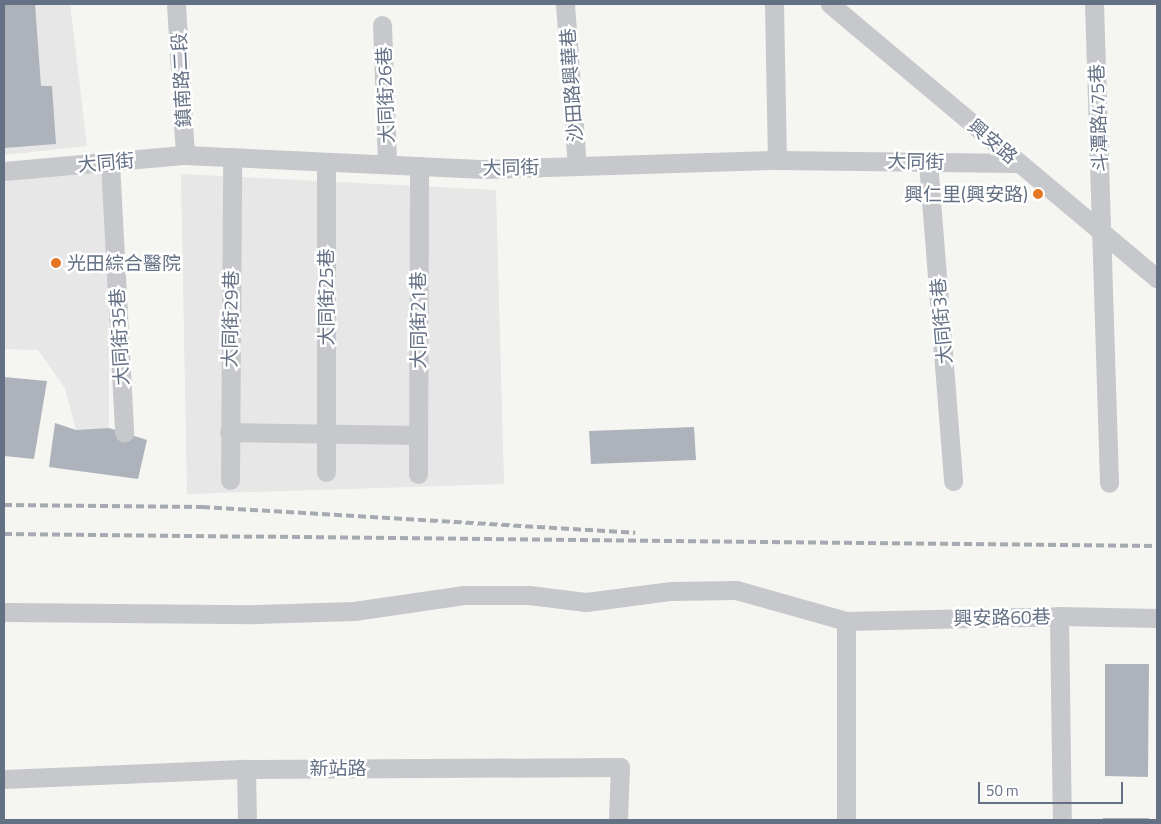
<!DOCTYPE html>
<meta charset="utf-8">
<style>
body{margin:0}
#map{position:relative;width:1161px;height:824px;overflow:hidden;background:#f5f6f2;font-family:"Titillium Web","Noto Sans TC",sans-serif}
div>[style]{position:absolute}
.built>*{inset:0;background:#e6e7e6}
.building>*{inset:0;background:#aeb3bb}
.minor>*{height:19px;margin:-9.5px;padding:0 9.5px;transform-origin:9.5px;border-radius:9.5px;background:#c6c8cc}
.rail>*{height:4px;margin-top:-2px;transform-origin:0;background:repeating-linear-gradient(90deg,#a5a9b0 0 8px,transparent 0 12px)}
.dots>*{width:14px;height:14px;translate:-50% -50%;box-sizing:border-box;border:2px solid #fff;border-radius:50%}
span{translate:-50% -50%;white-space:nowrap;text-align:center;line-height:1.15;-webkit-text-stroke:5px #fff;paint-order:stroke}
.street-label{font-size:19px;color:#647084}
.poi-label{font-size:19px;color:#647084}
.right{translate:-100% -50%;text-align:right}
.left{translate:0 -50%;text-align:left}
.frame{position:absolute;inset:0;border:5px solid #647084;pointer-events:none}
.scale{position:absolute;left:978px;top:782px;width:145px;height:22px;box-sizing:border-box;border:2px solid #647084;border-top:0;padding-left:6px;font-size:15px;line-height:18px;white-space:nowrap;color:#647084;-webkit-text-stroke:4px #fff;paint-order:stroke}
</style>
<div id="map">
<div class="built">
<i style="clip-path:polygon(4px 4px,70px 4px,87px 146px,4px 155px)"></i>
<i style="clip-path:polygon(108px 169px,109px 428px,76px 430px,65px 388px,38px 350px,4px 349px,4px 177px)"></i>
<i style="clip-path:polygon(181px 174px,496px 190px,504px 484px,187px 494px)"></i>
</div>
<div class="building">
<i style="clip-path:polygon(4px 4px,35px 4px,41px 86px,52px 86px,56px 144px,4px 148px)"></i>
<i style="clip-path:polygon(4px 377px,47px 381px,34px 459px,4px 456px)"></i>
<i style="clip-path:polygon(55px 423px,76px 430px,109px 428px,147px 440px,138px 479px,49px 467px)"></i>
<i style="clip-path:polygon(694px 427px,696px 460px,591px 464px,589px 431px)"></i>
<i style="clip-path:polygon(1105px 664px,1149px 664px,1148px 777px,1105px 776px)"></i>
<i style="clip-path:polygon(1103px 818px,1149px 818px,1149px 820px,1103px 820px)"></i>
</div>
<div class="minor">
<i style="left:176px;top:4px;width:151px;rotate:86.6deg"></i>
<i style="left:565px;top:4px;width:162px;rotate:85.8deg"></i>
<i style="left:774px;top:4px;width:156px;rotate:88.9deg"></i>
<i style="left:830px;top:4px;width:427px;rotate:40deg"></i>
<i style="left:1094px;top:4px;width:479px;rotate:88.2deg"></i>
<i style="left:382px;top:25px;width:139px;rotate:87.9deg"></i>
<i style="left:99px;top:162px;width:11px"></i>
<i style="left:110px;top:162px;width:271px;rotate:87deg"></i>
<i style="left:928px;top:162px;width:320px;rotate:85.5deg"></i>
<i style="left:4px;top:171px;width:182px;rotate:-5.1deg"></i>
<i style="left:185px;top:155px;width:300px;rotate:2.7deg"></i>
<i style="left:485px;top:169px;width:292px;rotate:-1.8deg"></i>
<i style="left:777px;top:160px;width:242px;rotate:0.7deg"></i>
<i style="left:229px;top:432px;width:188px;rotate:0.9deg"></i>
<i style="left:326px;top:472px;width:310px;rotate:-90deg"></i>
<i style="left:418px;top:474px;width:308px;rotate:-89.8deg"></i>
<i style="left:230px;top:480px;width:323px;rotate:-89.6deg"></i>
<i style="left:4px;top:612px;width:252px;rotate:0.5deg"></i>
<i style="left:256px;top:614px;width:98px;rotate:-1.8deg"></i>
<i style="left:354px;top:611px;width:111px;rotate:-8.3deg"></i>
<i style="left:464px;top:595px;width:65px"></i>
<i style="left:529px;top:595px;width:57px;rotate:7deg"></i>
<i style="left:586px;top:602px;width:86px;rotate:-7.4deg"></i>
<i style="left:671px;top:591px;width:65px;rotate:-0.9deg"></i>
<i style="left:736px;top:590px;width:114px;rotate:15.7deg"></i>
<i style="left:846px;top:621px;width:213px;rotate:-1.3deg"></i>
<i style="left:1059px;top:616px;width:98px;rotate:1.2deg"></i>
<i style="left:1059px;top:616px;width:204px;rotate:89.2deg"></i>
<i style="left:246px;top:769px;width:51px;rotate:88.9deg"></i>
<i style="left:4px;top:779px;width:242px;rotate:-2.4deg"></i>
<i style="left:246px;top:769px;width:374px;rotate:-0.3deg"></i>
<i style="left:620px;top:767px;width:53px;rotate:92.2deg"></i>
<i style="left:846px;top:820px;width:199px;rotate:-90deg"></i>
</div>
<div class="rail">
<i style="left:4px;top:505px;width:198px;rotate:0.6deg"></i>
<i style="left:202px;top:507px;width:434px;rotate:3.4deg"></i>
<i style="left:4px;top:534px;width:1153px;rotate:0.6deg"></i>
</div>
<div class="dots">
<i style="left:1038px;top:194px;background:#e57723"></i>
<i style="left:56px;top:263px;background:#e57723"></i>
</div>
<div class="street-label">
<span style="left:181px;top:80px;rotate:-93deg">鎮南路二段</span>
<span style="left:571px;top:85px;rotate:-94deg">沙田路興華巷</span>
<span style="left:385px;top:95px;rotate:-92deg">大同街26巷</span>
<span style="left:1098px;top:118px;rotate:-92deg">斗潭路475巷</span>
<span style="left:993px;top:141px;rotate:40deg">興安路</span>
<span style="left:916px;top:161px;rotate:1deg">大同街</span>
<span style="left:106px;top:162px;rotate:-5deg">大同街</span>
<span style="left:511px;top:167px;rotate:-1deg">大同街</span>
<span style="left:326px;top:297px;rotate:-90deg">大同街25巷</span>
<span style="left:230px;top:319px;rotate:-89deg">大同街29巷</span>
<span style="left:418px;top:320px;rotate:-90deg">大同街21巷</span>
<span style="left:941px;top:321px;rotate:-95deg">大同街3巷</span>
<span style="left:119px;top:337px;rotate:-93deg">大同街35巷</span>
<span style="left:1002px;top:617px;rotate:-1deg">興安路60巷</span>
<span style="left:338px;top:768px">新站路</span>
</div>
<div class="poi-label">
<span class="right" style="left:1028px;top:194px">興仁里(興安路)</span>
<span class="left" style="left:67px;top:263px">光田綜合醫院</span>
</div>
<div class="frame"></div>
<div class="scale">50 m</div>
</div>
